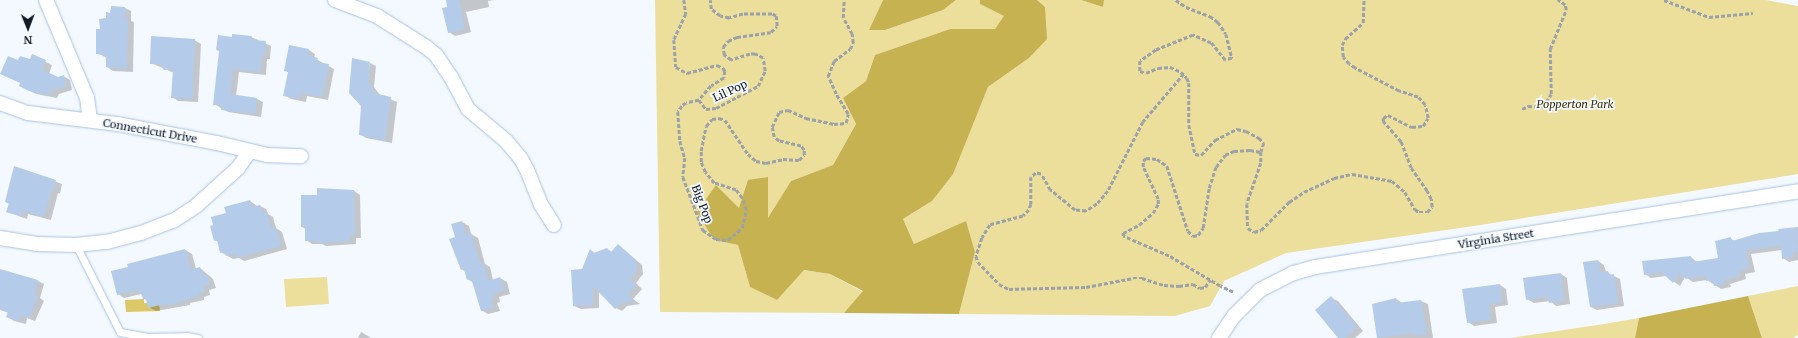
<!DOCTYPE html>
<style>
body{margin:0}
#map{position:relative;width:1798px;height:338px;overflow:hidden;background:#f4f9ff;font-family:Merriweather,serif}
div>[style]{position:absolute}
.green>*{inset:0;background:#ecde9b}
.forest>*{inset:0;background:#c6b251}
.water>*{inset:0;background:#dcc867}
.shadow>*{inset:0;background:#0003}
.building>*{inset:0;background:#b4cce9}
.path>*{height:2.5px;margin-top:-1.25px;transform-origin:0;background:repeating-linear-gradient(90deg,#9ba2aa 0 4px,transparent 0 6px)}
.roads{filter:drop-shadow(0 0 1px #a9c1de) drop-shadow(0 0 1px #a9c1de)}
.lane>*{height:7px;margin:-3.5px;padding:0 3.5px;transform-origin:3.5px;border-radius:3.5px;background:#fff}
.street>*{height:14px;margin:-7px;padding:0 7px;transform-origin:7px;border-radius:7px;background:#fff}
span{translate:-50% -50%;white-space:nowrap;text-align:center;line-height:1.15;-webkit-text-stroke:3.5px #f4f9ff;paint-order:stroke}
.street-label{font-size:11px;color:#131c26}
.park-label{font-size:11px;color:#3b3207;font-style:italic}
.north{position:absolute;left:8px;top:8px;width:40px;height:40px;-webkit-text-stroke:3px #f4f9ff;paint-order:stroke;rotate:179deg;font-size:11px;font-weight:700;line-height:16px;text-align:center;color:#131c26}
.north::after{content:'';display:block;margin:auto;width:14px;height:18px;background:#131c26;clip-path:polygon(50% 0,100% 100%,50% 72%,0 100%)}
</style>
<div id="map">
<div class="green">
<i style="clip-path:polygon(655px 0,883px 0,869px 30px,885px 30px,943px 10px,956px 0,980px 0,980px 4px,1005px 16px,995px 29px,950px 29px,875px 55px,866px 81px,843px 98px,856px 124px,833px 165px,791px 181px,768px 219px,768px 177px,739px 208px,716px 185px,714px 240px,738px 245px,750px 287px,777px 300px,803px 270px,830px 274px,863px 292px,844px 313px,660px 312px)"></i>
<i style="clip-path:polygon(1037px 0,1081px 0,1103px 7px,1104px 0,1766px 0,1798px 6px,1798px 174px,1474px 226px,1286px 253px,1224px 281px,1210px 306px,1175px 316px,959px 314px,975px 252px,966px 222px,914px 244px,903px 219px,932px 201px,971px 128px,988px 87px,1029px 58px,1045px 7px)"></i>
<i style="clip-path:polygon(327px 277px,329px 304px,286px 307px,284px 279px)"></i>
<i style="clip-path:polygon(1798px 286px,1798px 335px,1793px 338px,1762px 338px,1748px 296px)"></i>
<i style="clip-path:polygon(1639px 318px,1635px 338px,1511px 338px,1604px 324px)"></i>
</div>
<div class="forest">
<i style="clip-path:polygon(883px 0,956px 0,943px 10px,885px 30px,869px 30px)"></i>
<i style="clip-path:polygon(980px 0,1037px 0,1045px 7px,1047px 39px,1029px 58px,988px 87px,953px 174px,932px 201px,903px 219px,914px 244px,966px 221px,975px 252px,959px 314px,844px 313px,863px 291px,830px 274px,804px 270px,777px 300px,750px 287px,738px 245px,714px 240px,697px 212px,716px 185px,739px 208px,748px 180px,768px 177px,768px 218px,791px 181px,833px 165px,856px 124px,843px 98px,866px 81px,875px 55px,950px 29px,995px 29px,1004px 16px,980px 4px)"></i>
<i style="clip-path:polygon(1081px 0,1104px 0,1103px 7px)"></i>
<i style="clip-path:polygon(1748px 296px,1762px 338px,1635px 338px,1639px 318px)"></i>
</div>
<div class="water">
<i style="clip-path:polygon(144px 299px,144px 303px,159px 303px,160px 311px,126px 312px,125px 300px)"></i>
</div>
<div class="shadow">
<i style="clip-path:polygon(447px 0,494px 0,488px 1px,489px 7px,466px 12px,471px 32px,455px 36px,449px 32px)"></i>
<i style="clip-path:polygon(125px 8px,131px 11px,131px 21px,134px 22px,133px 72px,113px 71px,107px 67px,107px 58px,97px 53px,101px 30px,106px 19px,111px 14px)"></i>
<i style="clip-path:polygon(251px 37px,271px 46px,270px 59px,267px 59px,266px 75px,239px 72px,236px 96px,257px 99px,263px 102px,261px 117px,228px 112px,214px 104px,233px 38px)"></i>
<i style="clip-path:polygon(194px 40px,201px 44px,198px 102px,178px 101px,172px 97px,174px 73px,151px 63px)"></i>
<i style="clip-path:polygon(309px 50px,315px 54px,314px 58px,334px 69px,328px 100px,307px 96px,306px 102px,291px 99px,285px 95px,289px 73px,285px 70px)"></i>
<i style="clip-path:polygon(33px 56px,52px 65px,49px 74px,58px 78px,63px 76px,70px 80px,72px 90px,59px 94px,57px 98px,36px 94px,26px 89px,19px 61px,30px 60px)"></i>
<i style="clip-path:polygon(370px 63px,376px 66px,374px 87px,380px 95px,397px 102px,392px 143px,366px 138px,360px 134px)"></i>
<i style="clip-path:polygon(15px 167px,62px 184px,60px 194px,58px 193px,51px 220px,28px 214px,27px 219px,7px 212px,9px 204px,6px 202px)"></i>
<i style="clip-path:polygon(354px 191px,360px 195px,361px 238px,356px 238px,356px 244px,326px 246px,322px 244px,312px 244px,306px 240px,306px 229px,302px 227px,318px 196px)"></i>
<i style="clip-path:polygon(250px 201px,257px 206px,260px 206px,266px 209px,268px 214px,273px 217px,276px 228px,282px 232px,287px 249px,244px 261px,239px 258px,233px 259px,221px 252px,218px 242px,215px 240px,227px 214px)"></i>
<i style="clip-path:polygon(462px 222px,469px 226px,471px 234px,478px 238px,485px 264px,490px 267px,493px 280px,500px 278px,507px 282px,510px 294px,499px 297px,500px 302px,497px 303px,500px 311px,488px 314px,481px 310px,474px 283px,467px 279px,465px 272px,462px 269px,458px 256px,455px 254px,451px 240px,456px 238px)"></i>
<i style="clip-path:polygon(1798px 227px,1798px 260px,1789px 262px,1783px 258px,1782px 250px,1751px 254px,1755px 272px,1745px 274px,1746px 279px,1730px 284px,1731px 287px,1721px 289px,1707px 280px,1693px 282px,1685px 277px,1680px 286px,1666px 276px,1651px 278px,1645px 274px,1691px 257px,1697px 262px,1719px 259px,1731px 239px,1735px 241px)"></i>
<i style="clip-path:polygon(618px 245px,642px 265px,643px 274px,636px 283px,642px 289px,633px 299px,640px 304px,627px 306px,622px 311px,616px 308px,599px 291px,599px 308px,581px 309px,574px 306px,582px 270px,591px 251px,595px 253px,607px 249px,612px 252px)"></i>
<i style="clip-path:polygon(185px 250px,192px 254px,196px 269px,200px 268px,213px 279px,216px 288px,209px 290px,210px 295px,204px 297px,204px 300px,190px 303px,190px 305px,156px 311px,149px 307px,148px 301px,144px 299px,141px 294px,124px 298px,118px 294px)"></i>
<i style="clip-path:polygon(1598px 261px,1604px 265px,1606px 272px,1620px 279px,1624px 306px,1597px 310px,1591px 307px)"></i>
<i style="clip-path:polygon(1561px 274px,1567px 278px,1570px 304px,1556px 306px,1550px 301px,1534px 303px,1527px 299px)"></i>
<i style="clip-path:polygon(0 278px,38px 281px,44px 284px,40px 298px,44px 301px,35px 321px,27px 318px,26px 324px,14px 321px,7px 317px,9px 313px,0 310px)"></i>
<i style="clip-path:polygon(1500px 285px,1506px 289px,1508px 305px,1495px 307px,1497px 323px,1474px 326px,1468px 322px)"></i>
<i style="clip-path:polygon(1331px 298px,1338px 301px,1363px 331px,1355px 338px,1340px 338px)"></i>
<i style="clip-path:polygon(1396px 299px,1402px 303px,1421px 301px,1428px 304px,1433px 338px,1378px 338px,1373px 305px)"></i>
<i style="clip-path:polygon(361px 332px,368px 336px,371px 338px,358px 338px)"></i>
</div>
<div class="building">
<i style="clip-path:polygon(446px 0,459px 0,465px 29px,448px 33px,442px 8px,447px 7px)"></i>
<i style="clip-path:polygon(111px 6px,125px 7px,125px 18px,128px 18px,127px 69px,106px 67px,106px 55px,96px 54px,96px 29px,100px 29px,99px 19px,106px 18px,106px 12px,110px 13px)"></i>
<i style="clip-path:polygon(232px 34px,252px 36px,251px 40px,266px 41px,264px 56px,262px 56px,260px 72px,233px 69px,230px 94px,257px 98px,255px 114px,221px 110px,222px 105px,213px 105px,219px 51px,216px 50px,218px 35px,232px 37px)"></i>
<i style="clip-path:polygon(151px 36px,195px 39px,192px 99px,171px 98px,173px 69px,164px 70px,160px 64px,150px 64px)"></i>
<i style="clip-path:polygon(289px 45px,309px 49px,308px 55px,318px 58px,317px 62px,329px 64px,322px 97px,301px 93px,299px 99px,283px 96px,288px 72px,284px 71px)"></i>
<i style="clip-path:polygon(32px 54px,46px 60px,43px 70px,58px 77px,64px 75px,66px 86px,52px 90px,50px 95px,29px 91px,19px 86px,20px 83px,0 74px,8px 56px,18px 60px,20px 56px,30px 59px)"></i>
<i style="clip-path:polygon(352px 58px,370px 62px,368px 82px,373px 88px,374px 93px,391px 97px,385px 140px,359px 135px,361px 106px,349px 93px)"></i>
<i style="clip-path:polygon(14px 166px,56px 180px,54px 191px,51px 191px,44px 217px,22px 211px,21px 216px,6px 212px,9px 203px,5px 202px)"></i>
<i style="clip-path:polygon(317px 188px,354px 190px,355px 235px,350px 235px,350px 241px,318px 243px,318px 241px,305px 241px,305px 227px,301px 227px,301px 195px,317px 195px)"></i>
<i style="clip-path:polygon(250px 200px,252px 207px,260px 205px,263px 213px,267px 212px,271px 229px,276px 227px,281px 246px,237px 258px,236px 254px,226px 256px,225px 251px,220px 253px,217px 240px,214px 241px,210px 226px,213px 225px,211px 217px,226px 213px,224px 207px)"></i>
<i style="clip-path:polygon(462px 221px,466px 234px,471px 233px,480px 263px,483px 262px,489px 281px,500px 277px,504px 290px,493px 294px,494px 298px,491px 299px,494px 307px,481px 311px,471px 278px,467px 280px,464px 269px,461px 270px,449px 239px,455px 237px,451px 224px)"></i>
<i style="clip-path:polygon(1797px 227px,1798px 252px,1793px 253px,1794px 257px,1782px 259px,1781px 246px,1746px 250px,1749px 268px,1739px 271px,1740px 276px,1724px 280px,1725px 284px,1714px 286px,1713px 280px,1706px 281px,1706px 276px,1686px 279px,1680px 273px,1673px 283px,1661px 272px,1644px 275px,1642px 261px,1691px 256px,1692px 262px,1718px 258px,1715px 241px,1731px 237px,1732px 241px,1759px 233px,1779px 231px,1778px 229px)"></i>
<i style="clip-path:polygon(618px 244px,636px 260px,637px 270px,630px 279px,636px 285px,628px 295px,635px 301px,621px 303px,615px 309px,593px 286px,593px 305px,573px 306px,571px 270px,582px 269px,590px 249px,594px 253px,607px 248px,611px 252px)"></i>
<i style="clip-path:polygon(185px 249px,191px 270px,200px 267px,202px 275px,207px 274px,210px 285px,203px 286px,205px 292px,198px 293px,199px 296px,173px 304px,166px 305px,165px 304px,148px 308px,146px 299px,143px 299px,141px 292px,138px 293px,137px 290px,117px 295px,111px 271px,128px 267px,127px 264px)"></i>
<i style="clip-path:polygon(1598px 260px,1600px 272px,1608px 271px,1609px 275px,1614px 274px,1618px 303px,1590px 307px,1583px 262px)"></i>
<i style="clip-path:polygon(0 269px,38px 280px,34px 295px,38px 296px,29px 318px,21px 315px,19px 321px,6px 317px,8px 312px,0 309px)"></i>
<i style="clip-path:polygon(1561px 273px,1564px 301px,1549px 303px,1548px 297px,1526px 300px,1523px 278px)"></i>
<i style="clip-path:polygon(1500px 284px,1502px 302px,1489px 304px,1491px 319px,1467px 323px,1462px 289px)"></i>
<i style="clip-path:polygon(1331px 296px,1357px 327px,1345px 338px,1338px 338px,1315px 310px)"></i>
<i style="clip-path:polygon(1396px 298px,1396px 303px,1421px 300px,1427px 334px,1414px 336px,1414px 333px,1377px 338px,1372px 304px)"></i>
</div>
<div class="path">
<i style="left:684px;top:0;width:14px;rotate:82deg"></i>
<i style="left:686px;top:14px;width:29px;rotate:115deg"></i>
<i style="left:674px;top:40px;width:27px;rotate:86deg"></i>
<i style="left:676px;top:67px;width:13px;rotate:29deg"></i>
<i style="left:687px;top:73px;width:31px;rotate:-15deg"></i>
<i style="left:717px;top:65px;width:7px;rotate:27deg"></i>
<i style="left:723px;top:68px;width:4px;rotate:56deg"></i>
<i style="left:725px;top:71px;width:7px;rotate:98deg"></i>
<i style="left:724px;top:78px;width:15px;rotate:148deg"></i>
<i style="left:711px;top:86px;width:18px;rotate:131deg"></i>
<i style="left:1176px;top:0;width:12px;rotate:35deg"></i>
<i style="left:1186px;top:7px;width:26px;rotate:21deg"></i>
<i style="left:1210px;top:16px;width:10px;rotate:37deg"></i>
<i style="left:1218px;top:22px;width:14px;rotate:56deg"></i>
<i style="left:1226px;top:34px;width:25px;rotate:76deg"></i>
<i style="left:1232px;top:58px;width:7px;rotate:164deg"></i>
<i style="left:1225px;top:60px;width:22px;rotate:-129deg"></i>
<i style="left:1211px;top:43px;width:20px;rotate:-156deg"></i>
<i style="left:1193px;top:35px;width:40px;rotate:158deg"></i>
<i style="left:1156px;top:50px;width:19px;rotate:145deg"></i>
<i style="left:1140px;top:61px;width:10px;rotate:90deg"></i>
<i style="left:1140px;top:71px;width:6px;rotate:18deg"></i>
<i style="left:1146px;top:73px;width:13px;rotate:-23deg"></i>
<i style="left:1158px;top:68px;width:12px;rotate:-5deg"></i>
<i style="left:1170px;top:67px;width:12px;rotate:24deg"></i>
<i style="left:1181px;top:72px;width:8px;rotate:45deg"></i>
<i style="left:1187px;top:78px;width:5px;rotate:68deg"></i>
<i style="left:1189px;top:83px;width:42px;rotate:90deg"></i>
<i style="left:1189px;top:125px;width:30px;rotate:78deg"></i>
<i style="left:1195px;top:154px;width:6px;rotate:9deg"></i>
<i style="left:1201px;top:155px;width:21px;rotate:-47deg"></i>
<i style="left:1215px;top:140px;width:25px;rotate:-27deg"></i>
<i style="left:1237px;top:129px;width:9px;rotate:13deg"></i>
<i style="left:1246px;top:131px;width:15px;rotate:28deg"></i>
<i style="left:1259px;top:138px;width:7px;rotate:45deg"></i>
<i style="left:1264px;top:143px;width:9px;rotate:108deg"></i>
<i style="left:1664px;top:0;width:48px;rotate:20.7deg"></i>
<i style="left:1709px;top:17px;width:44px;rotate:-5.2deg"></i>
<i style="left:1184px;top:74px;width:63px;rotate:130.5deg"></i>
<i style="left:1143px;top:122px;width:77px;rotate:116.9deg"></i>
<i style="left:1108px;top:191px;width:17px;rotate:130deg"></i>
<i style="left:1097px;top:204px;width:13px;rotate:148deg"></i>
<i style="left:1086px;top:211px;width:11px;rotate:-175deg"></i>
<i style="left:1075px;top:210px;width:32px;rotate:-141deg"></i>
<i style="left:1050px;top:190px;width:18px;rotate:-119deg"></i>
<i style="left:1041px;top:174px;width:5px;rotate:-169deg"></i>
<i style="left:1036px;top:173px;width:6px;rotate:141deg"></i>
<i style="left:1031px;top:177px;width:27px;rotate:90deg"></i>
<i style="left:1031px;top:204px;width:6px;rotate:108deg"></i>
<i style="left:1029px;top:210px;width:8px;rotate:135deg"></i>
<i style="left:1023px;top:216px;width:34px;rotate:165deg"></i>
<i style="left:990px;top:225px;width:15px;rotate:122deg"></i>
<i style="left:982px;top:238px;width:19px;rotate:108deg"></i>
<i style="left:976px;top:256px;width:6px;rotate:72deg"></i>
<i style="left:978px;top:262px;width:30px;rotate:46deg"></i>
<i style="left:999px;top:284px;width:11px;rotate:27deg"></i>
<i style="left:1009px;top:289px;width:77px;rotate:-1.5deg"></i>
<i style="left:1086px;top:287px;width:48px;rotate:-10.8deg"></i>
<i style="left:1133px;top:278px;width:9px"></i>
<i style="left:1142px;top:278px;width:23px;rotate:18deg"></i>
<i style="left:1164px;top:285px;width:15px;rotate:4deg"></i>
<i style="left:1179px;top:286px;width:14px;rotate:-8deg"></i>
<i style="left:1193px;top:284px;width:8px;rotate:30deg"></i>
<i style="left:1200px;top:288px;width:5px;rotate:-11deg"></i>
<i style="left:1205px;top:287px;width:9px;rotate:-54deg"></i>
<i style="left:699px;top:100px;width:13px;rotate:167deg"></i>
<i style="left:686px;top:103px;width:5px;rotate:143deg"></i>
<i style="left:682px;top:106px;width:7px;rotate:124deg"></i>
<i style="left:678px;top:112px;width:29px;rotate:86deg"></i>
<i style="left:680px;top:141px;width:18px;rotate:74deg"></i>
<i style="left:685px;top:158px;width:19px;rotate:96deg"></i>
<i style="left:683px;top:177px;width:57px;rotate:69.3deg"></i>
<i style="left:703px;top:230px;width:16px;rotate:35deg"></i>
<i style="left:716px;top:239px;width:12px;rotate:5deg"></i>
<i style="left:728px;top:240px;width:18px;rotate:-41deg"></i>
<i style="left:742px;top:228px;width:18px;rotate:-77deg"></i>
<i style="left:746px;top:210px;width:13px;rotate:-108deg"></i>
<i style="left:742px;top:198px;width:10px;rotate:-127deg"></i>
<i style="left:736px;top:190px;width:23px;rotate:-162deg"></i>
<i style="left:714px;top:183px;width:14px;rotate:-129deg"></i>
<i style="left:705px;top:172px;width:11px;rotate:-112deg"></i>
<i style="left:701px;top:162px;width:11px;rotate:-90deg"></i>
<i style="left:701px;top:151px;width:25px;rotate:-79deg"></i>
<i style="left:706px;top:126px;width:9px;rotate:-49deg"></i>
<i style="left:712px;top:119px;width:7px;rotate:-8deg"></i>
<i style="left:719px;top:118px;width:6px;rotate:18deg"></i>
<i style="left:725px;top:120px;width:41px;rotate:55.9deg"></i>
<i style="left:748px;top:154px;width:11px;rotate:41deg"></i>
<i style="left:756px;top:161px;width:10px;rotate:11deg"></i>
<i style="left:766px;top:163px;width:17px;rotate:-13deg"></i>
<i style="left:783px;top:159px;width:16px;rotate:4deg"></i>
<i style="left:799px;top:160px;width:7px;rotate:-45deg"></i>
<i style="left:804px;top:155px;width:5px;rotate:-90deg"></i>
<i style="left:804px;top:150px;width:5px;rotate:-127deg"></i>
<i style="left:801px;top:146px;width:23px;rotate:-167deg"></i>
<i style="left:779px;top:141px;width:6px;rotate:-141deg"></i>
<i style="left:774px;top:137px;width:10px;rotate:-101deg"></i>
<i style="left:772px;top:127px;width:17px;rotate:-65deg"></i>
<i style="left:779px;top:112px;width:9px;rotate:-13deg"></i>
<i style="left:788px;top:110px;width:20px;rotate:24deg"></i>
<i style="left:806px;top:118px;width:29px;rotate:12deg"></i>
<i style="left:834px;top:124px;width:12px;rotate:-5deg"></i>
<i style="left:846px;top:123px;width:9px;rotate:-77deg"></i>
<i style="left:848px;top:114px;width:23px;rotate:-121deg"></i>
<i style="left:836px;top:94px;width:20px;rotate:-114deg"></i>
<i style="left:828px;top:76px;width:16px;rotate:-68deg"></i>
<i style="left:834px;top:61px;width:20px;rotate:-37deg"></i>
<i style="left:850px;top:49px;width:7px;rotate:-63deg"></i>
<i style="left:853px;top:43px;width:9px;rotate:-96deg"></i>
<i style="left:852px;top:34px;width:18px;rotate:-119deg"></i>
<i style="left:843px;top:18px;width:18px;rotate:-87deg"></i>
<i style="left:699px;top:100px;width:11px;rotate:52deg"></i>
<i style="left:706px;top:109px;width:10px;rotate:-6deg"></i>
<i style="left:716px;top:108px;width:47px;rotate:-27.6deg"></i>
<i style="left:758px;top:86px;width:17px;rotate:-65deg"></i>
<i style="left:765px;top:71px;width:13px;rotate:-99deg"></i>
<i style="left:763px;top:58px;width:9px;rotate:-153deg"></i>
<i style="left:755px;top:54px;width:5px;rotate:180deg"></i>
<i style="left:750px;top:54px;width:20px;rotate:162deg"></i>
<i style="left:731px;top:60px;width:9px;rotate:-144deg"></i>
<i style="left:724px;top:55px;width:8px;rotate:-97deg"></i>
<i style="left:723px;top:47px;width:8px;rotate:-50deg"></i>
<i style="left:728px;top:41px;width:10px;rotate:-24deg"></i>
<i style="left:737px;top:37px;width:34px;rotate:-8deg"></i>
<i style="left:771px;top:32px;width:8px;rotate:-45deg"></i>
<i style="left:777px;top:26px;width:10px;rotate:-96deg"></i>
<i style="left:776px;top:16px;width:4px;rotate:-153deg"></i>
<i style="left:772px;top:14px;width:29px;rotate:180deg"></i>
<i style="left:743px;top:14px;width:15px;rotate:164deg"></i>
<i style="left:729px;top:18px;width:9px;rotate:-167deg"></i>
<i style="left:720px;top:16px;width:11px;rotate:-142deg"></i>
<i style="left:711px;top:9px;width:9px;rotate:-96deg"></i>
<i style="left:1522px;top:109px;width:7px;rotate:-27deg"></i>
<i style="left:1528px;top:106px;width:15px;rotate:4deg"></i>
<i style="left:1543px;top:107px;width:15px;rotate:-58deg"></i>
<i style="left:1551px;top:94px;width:45px;rotate:-91.3deg"></i>
<i style="left:1550px;top:49px;width:42px;rotate:-67.7deg"></i>
<i style="left:1566px;top:10px;width:5px;rotate:-101deg"></i>
<i style="left:1565px;top:5px;width:9px;rotate:-144deg"></i>
<i style="left:1233px;top:292px;width:14px;rotate:-155deg"></i>
<i style="left:1220px;top:286px;width:59px;rotate:-149.5deg"></i>
<i style="left:1169px;top:256px;width:50px;rotate:-156.5deg"></i>
<i style="left:1123px;top:236px;width:3px;rotate:-90deg"></i>
<i style="left:1123px;top:233px;width:18px;rotate:-27deg"></i>
<i style="left:1139px;top:225px;width:18px;rotate:-41deg"></i>
<i style="left:1153px;top:213px;width:10px;rotate:-61deg"></i>
<i style="left:1158px;top:204px;width:5px;rotate:-90deg"></i>
<i style="left:1158px;top:199px;width:35px;rotate:-115deg"></i>
<i style="left:1143px;top:167px;width:6px;rotate:-90deg"></i>
<i style="left:1143px;top:161px;width:4px;rotate:-45deg"></i>
<i style="left:1146px;top:158px;width:11px;rotate:5deg"></i>
<i style="left:1157px;top:159px;width:12px;rotate:35deg"></i>
<i style="left:1167px;top:166px;width:68px;rotate:72.1deg"></i>
<i style="left:1188px;top:231px;width:7px;rotate:45deg"></i>
<i style="left:1193px;top:236px;width:5px;rotate:-11deg"></i>
<i style="left:1198px;top:235px;width:9px;rotate:-54deg"></i>
<i style="left:1203px;top:228px;width:40px;rotate:-81.5deg"></i>
<i style="left:1209px;top:188px;width:22px;rotate:-72deg"></i>
<i style="left:1216px;top:167px;width:15px;rotate:-53deg"></i>
<i style="left:1225px;top:155px;width:10px;rotate:-24deg"></i>
<i style="left:1234px;top:151px;width:16px;rotate:-4deg"></i>
<i style="left:1250px;top:150px;width:11px;rotate:10deg"></i>
<i style="left:1261px;top:152px;width:11px;rotate:90deg"></i>
<i style="left:1261px;top:163px;width:43px;rotate:108.9deg"></i>
<i style="left:1247px;top:204px;width:24px;rotate:88deg"></i>
<i style="left:1248px;top:228px;width:7px;rotate:34deg"></i>
<i style="left:1254px;top:232px;width:7px;rotate:-16deg"></i>
<i style="left:1261px;top:230px;width:40px;rotate:-45deg"></i>
<i style="left:1289px;top:202px;width:18px;rotate:-34deg"></i>
<i style="left:1304px;top:192px;width:33px;rotate:-25deg"></i>
<i style="left:1334px;top:178px;width:18px;rotate:-13deg"></i>
<i style="left:1352px;top:174px;width:41px;rotate:9.9deg"></i>
<i style="left:1392px;top:181px;width:17px;rotate:40deg"></i>
<i style="left:1405px;top:192px;width:20px;rotate:60deg"></i>
<i style="left:1415px;top:209px;width:5px;rotate:37deg"></i>
<i style="left:1419px;top:212px;width:8px"></i>
<i style="left:1427px;top:212px;width:7px;rotate:-45deg"></i>
<i style="left:1432px;top:207px;width:8px;rotate:-97deg"></i>
<i style="left:1431px;top:199px;width:9px;rotate:-117deg"></i>
<i style="left:1427px;top:191px;width:28px;rotate:-125deg"></i>
<i style="left:1411px;top:168px;width:28px;rotate:-111deg"></i>
<i style="left:1401px;top:142px;width:28px;rotate:-131deg"></i>
<i style="left:1383px;top:121px;width:3px;rotate:-90deg"></i>
<i style="left:1383px;top:118px;width:6px;rotate:-31deg"></i>
<i style="left:1388px;top:115px;width:27px;rotate:27deg"></i>
<i style="left:1412px;top:127px;width:11px;rotate:-5deg"></i>
<i style="left:1423px;top:126px;width:9px;rotate:-58deg"></i>
<i style="left:1428px;top:118px;width:13px;rotate:-103deg"></i>
<i style="left:1425px;top:105px;width:11px;rotate:-131deg"></i>
<i style="left:1418px;top:97px;width:20px;rotate:-162deg"></i>
<i style="left:1399px;top:91px;width:50px;rotate:-152.4deg"></i>
<i style="left:1355px;top:68px;width:7px;rotate:-146deg"></i>
<i style="left:1349px;top:64px;width:9px;rotate:-131deg"></i>
<i style="left:1343px;top:57px;width:12px;rotate:-95deg"></i>
<i style="left:1342px;top:45px;width:7px;rotate:-63deg"></i>
<i style="left:1345px;top:39px;width:24px;rotate:-42deg"></i>
<i style="left:1363px;top:23px;width:23px;rotate:-88deg"></i>
</div>
<div class="roads">
<div class="lane">
<i style="left:76px;top:245px;width:97px;rotate:63.2deg"></i>
<i style="left:120px;top:332px;width:27px;rotate:10deg"></i>
<i style="left:147px;top:337px;width:39px;rotate:-1deg"></i>
<i style="left:186px;top:336px;width:12px;rotate:9deg"></i>
</div>
<div class="street">
<i style="left:46px;top:0;width:106px;rotate:67.3deg"></i>
<i style="left:87px;top:98px;width:22px;rotate:82deg"></i>
<i style="left:335px;top:0;width:45px;rotate:20.9deg"></i>
<i style="left:377px;top:16px;width:58px;rotate:32.3deg"></i>
<i style="left:426px;top:47px;width:13px;rotate:39deg"></i>
<i style="left:436px;top:55px;width:27px;rotate:56deg"></i>
<i style="left:451px;top:77px;width:36px;rotate:62deg"></i>
<i style="left:468px;top:109px;width:50px;rotate:40.1deg"></i>
<i style="left:506px;top:141px;width:23px;rotate:50deg"></i>
<i style="left:521px;top:159px;width:13px;rotate:61deg"></i>
<i style="left:527px;top:170px;width:35px;rotate:68deg"></i>
<i style="left:540px;top:203px;width:26px;rotate:58deg"></i>
<i style="left:0;top:103px;width:30px;rotate:20deg"></i>
<i style="left:28px;top:113px;width:91px;rotate:7deg"></i>
<i style="left:118px;top:124px;width:101px;rotate:10.9deg"></i>
<i style="left:217px;top:143px;width:51px;rotate:13.5deg"></i>
<i style="left:267px;top:155px;width:34px;rotate:2deg"></i>
<i style="left:0;top:238px;width:36px;rotate:9deg"></i>
<i style="left:36px;top:244px;width:40px;rotate:1.4deg"></i>
<i style="left:76px;top:245px;width:31px;rotate:-6deg"></i>
<i style="left:107px;top:242px;width:35px;rotate:-15deg"></i>
<i style="left:141px;top:233px;width:34px;rotate:-21deg"></i>
<i style="left:173px;top:221px;width:27px;rotate:-33deg"></i>
<i style="left:196px;top:206px;width:57px;rotate:-42.1deg"></i>
<i style="left:238px;top:168px;width:19px;rotate:-55deg"></i>
<i style="left:1219px;top:338px;width:27px;rotate:-56deg"></i>
<i style="left:1234px;top:316px;width:37px;rotate:-45deg"></i>
<i style="left:1260px;top:290px;width:38px;rotate:-27deg"></i>
<i style="left:1294px;top:273px;width:22px;rotate:-16deg"></i>
<i style="left:1315px;top:267px;width:489px;rotate:-8.9deg"></i>
</div>
</div>
<div class="street-label">
<span style="left:730px;top:91px;rotate:-25deg">Lil Pop</span>
<span style="left:150px;top:131px;rotate:10deg">Connecticut Drive</span>
<span style="left:702px;top:204px;rotate:69deg">Big Pop</span>
<span style="left:1496px;top:239px;rotate:-9deg">Virginia Street</span>
</div>
<div class="park-label">
<span style="left:1575px;top:104px">Popperton Park</span>
</div>
<div class="north">N</div>
</div>
